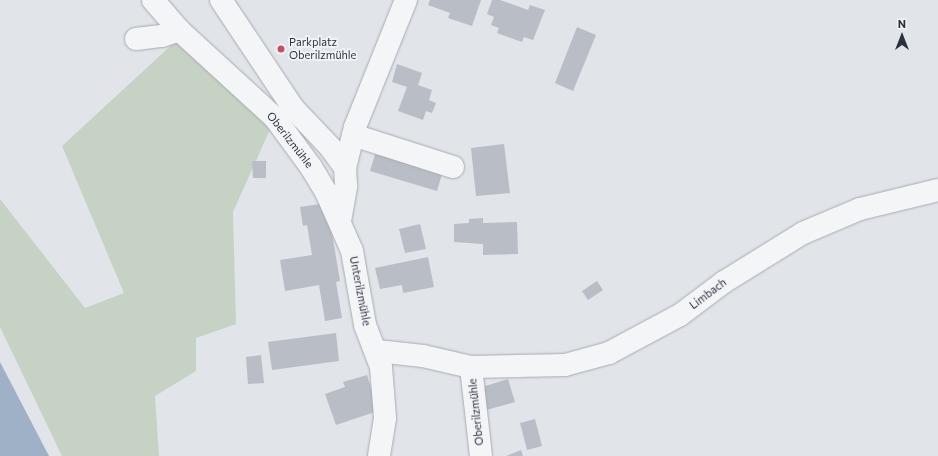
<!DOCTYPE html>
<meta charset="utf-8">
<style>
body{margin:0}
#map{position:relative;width:938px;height:456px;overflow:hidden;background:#e1e4e9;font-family:Commissioner,sans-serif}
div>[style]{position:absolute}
.green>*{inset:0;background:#c6d2c3}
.water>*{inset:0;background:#9fb1c6}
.building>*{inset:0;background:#b9bdc5}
.roads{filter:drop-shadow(0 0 1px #a7abb3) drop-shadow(0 0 1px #a7abb3)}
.minor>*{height:22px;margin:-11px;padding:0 11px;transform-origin:11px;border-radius:11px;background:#f4f5f7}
.dots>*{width:11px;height:11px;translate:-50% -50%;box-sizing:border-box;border:2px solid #f1f3f6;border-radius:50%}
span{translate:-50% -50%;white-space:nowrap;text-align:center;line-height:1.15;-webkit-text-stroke:3.5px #f1f3f6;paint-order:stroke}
.poi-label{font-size:11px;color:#2b323f}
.left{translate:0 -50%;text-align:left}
.street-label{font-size:11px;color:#2b323f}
.north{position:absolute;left:882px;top:16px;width:40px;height:40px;-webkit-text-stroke:3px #f1f3f6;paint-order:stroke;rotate:0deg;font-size:11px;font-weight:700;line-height:16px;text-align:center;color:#2b323f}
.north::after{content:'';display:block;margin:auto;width:14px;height:18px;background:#2b323f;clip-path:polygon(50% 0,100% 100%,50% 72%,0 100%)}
</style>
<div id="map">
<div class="green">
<i style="clip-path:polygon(178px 39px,272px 125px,233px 212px,236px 324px,196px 338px,196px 371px,155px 396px,159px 456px,62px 456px,0 327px,0 199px,85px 308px,124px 293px,62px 146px)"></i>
</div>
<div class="water">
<i style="clip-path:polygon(0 362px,49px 456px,0 456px)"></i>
</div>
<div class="building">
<i style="clip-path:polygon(430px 0,481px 0,472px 26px,448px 18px,450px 13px,428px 5px)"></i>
<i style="clip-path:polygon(492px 0,500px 0,528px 10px,530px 5px,545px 10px,533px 40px,524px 37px,522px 42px,497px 33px,499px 28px,491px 25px,494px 17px,487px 14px)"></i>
<i style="clip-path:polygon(577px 27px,596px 35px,573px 91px,555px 83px)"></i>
<i style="clip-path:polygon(397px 64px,422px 73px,418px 85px,432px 90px,429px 100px,436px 103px,432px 113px,426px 111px,423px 120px,398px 111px,407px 87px,392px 82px)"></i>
<i style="clip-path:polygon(504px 144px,510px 193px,476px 196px,471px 148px)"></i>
<i style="clip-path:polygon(376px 151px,443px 171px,437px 191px,370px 171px)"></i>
<i style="clip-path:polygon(252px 161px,266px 161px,266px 178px,253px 178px)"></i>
<i style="clip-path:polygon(327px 203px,340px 281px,336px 282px,342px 318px,325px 321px,319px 285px,285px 291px,280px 260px,312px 255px,307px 225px,303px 226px,300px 207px)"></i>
<i style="clip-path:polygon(483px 218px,483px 223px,517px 222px,518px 254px,483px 255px,483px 244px,454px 242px,454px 224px,469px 223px,469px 219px)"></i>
<i style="clip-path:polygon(420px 224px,426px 249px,405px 253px,399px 229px)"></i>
<i style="clip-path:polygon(428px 257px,434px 287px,403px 293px,402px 285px,380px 289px,375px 268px)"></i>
<i style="clip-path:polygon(597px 281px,603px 290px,588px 300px,582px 291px)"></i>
<i style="clip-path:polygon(336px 333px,339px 361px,272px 370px,268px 342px)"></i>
<i style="clip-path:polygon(261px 355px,264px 383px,248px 384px,246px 357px)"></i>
<i style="clip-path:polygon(367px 375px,378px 411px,336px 425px,325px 394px,345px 387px,343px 382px)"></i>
<i style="clip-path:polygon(508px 379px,515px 402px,486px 410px,479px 388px)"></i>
<i style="clip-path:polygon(535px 419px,542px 446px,527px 450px,520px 423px)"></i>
<i style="clip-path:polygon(521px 450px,523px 456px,506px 456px)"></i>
</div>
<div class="roads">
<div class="minor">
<i style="left:153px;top:0;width:40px;rotate:49deg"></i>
<i style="left:179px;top:30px;width:130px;rotate:42.5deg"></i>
<i style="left:275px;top:118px;width:61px;rotate:53.7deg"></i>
<i style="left:311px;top:167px;width:29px;rotate:59deg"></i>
<i style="left:326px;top:192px;width:64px;rotate:66.2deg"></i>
<i style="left:352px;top:251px;width:75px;rotate:80deg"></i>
<i style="left:365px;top:325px;width:45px;rotate:69.1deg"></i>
<i style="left:381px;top:367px;width:51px;rotate:85.5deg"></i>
<i style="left:385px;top:418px;width:38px;rotate:99deg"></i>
<i style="left:221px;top:0;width:130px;rotate:56.3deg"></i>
<i style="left:293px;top:108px;width:54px;rotate:46.5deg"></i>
<i style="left:330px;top:147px;width:26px;rotate:54deg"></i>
<i style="left:136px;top:39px;width:26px;rotate:-7deg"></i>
<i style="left:162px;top:36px;width:18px;rotate:-19deg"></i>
<i style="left:353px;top:135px;width:105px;rotate:17.7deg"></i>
<i style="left:340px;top:221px;width:36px;rotate:-80deg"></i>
<i style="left:346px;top:186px;width:18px;rotate:-93deg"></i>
<i style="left:345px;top:168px;width:42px;rotate:-76.3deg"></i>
<i style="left:355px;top:127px;width:137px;rotate:-68.1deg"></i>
<i style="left:377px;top:351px;width:46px;rotate:6.2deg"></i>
<i style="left:423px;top:356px;width:49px;rotate:12.9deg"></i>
<i style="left:471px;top:367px;width:94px;rotate:-1.2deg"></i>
<i style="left:565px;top:365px;width:46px;rotate:-15.3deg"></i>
<i style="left:609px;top:353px;width:81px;rotate:-28.2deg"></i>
<i style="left:680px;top:315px;width:55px;rotate:-36.9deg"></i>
<i style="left:724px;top:282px;width:93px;rotate:-31.8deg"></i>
<i style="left:803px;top:233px;width:62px;rotate:-22.8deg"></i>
<i style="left:860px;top:209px;width:80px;rotate:-13.7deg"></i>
<i style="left:471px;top:367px;width:90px;rotate:83.6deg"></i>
</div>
</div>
<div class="dots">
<i style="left:281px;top:49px;background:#c4505e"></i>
</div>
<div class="poi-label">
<span class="left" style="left:289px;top:49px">Parkplatz<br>Oberilzmühle</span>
</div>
<div class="street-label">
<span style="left:290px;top:140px;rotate:52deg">Oberilzmühle</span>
<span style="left:360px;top:291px;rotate:79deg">Unterilzmühle</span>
<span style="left:708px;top:294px;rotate:-37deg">Limbach</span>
<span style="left:476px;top:412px;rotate:-96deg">Oberilzmühle</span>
</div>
<div class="north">N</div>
</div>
